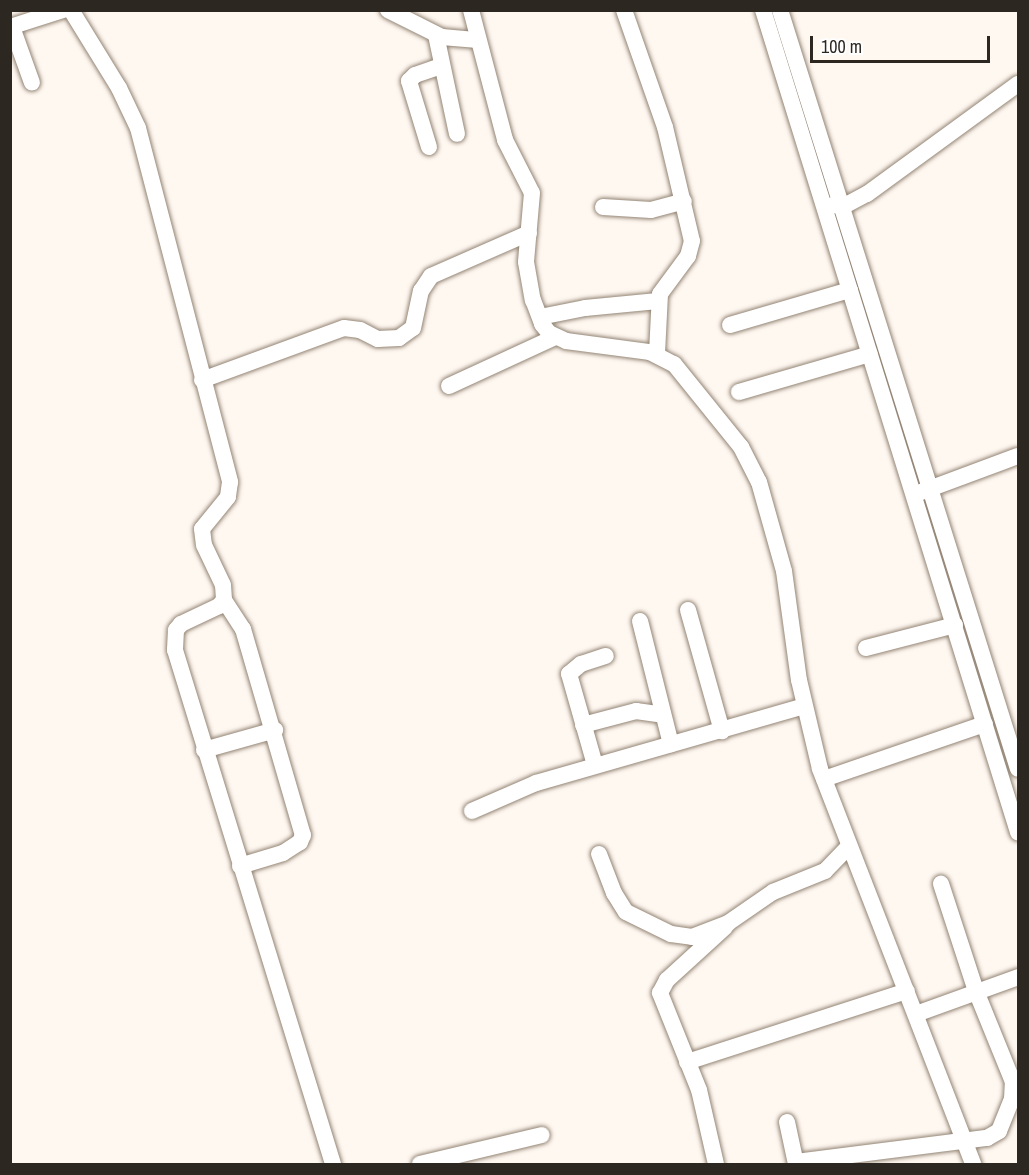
<!DOCTYPE html>
<style>
body{margin:0}
#map{position:relative;width:1029px;height:1175px;overflow:hidden;background:#fff8f1;font-family:"Archivo Narrow",sans-serif}
div>[style]{position:absolute}
.roads{filter:drop-shadow(0 0 2px #938474) drop-shadow(0 0 2px #938474)}
.minor>*{height:16px;margin:-8px;padding:0 8px;transform-origin:8px;border-radius:8px;background:#fff}
span{translate:-50% -50%;white-space:nowrap;text-align:center;line-height:1.15;-webkit-text-stroke:4.5px #fff;paint-order:stroke}
.frame{position:absolute;inset:0;border:12px solid #2d2721;pointer-events:none}
.scale{position:absolute;left:810px;top:36px;width:180px;height:27px;box-sizing:border-box;border:3px solid #2d2721;border-top:0;padding-left:8px;font-size:18px;line-height:21px;white-space:nowrap;color:#2d2721;-webkit-text-stroke:4px #fff;paint-order:stroke}
</style>
<div id="map">
<div class="roads">
<div class="minor">
<i style="left:71px;top:10px;width:92px;rotate:58.4deg"></i>
<i style="left:119px;top:88px;width:44px;rotate:64.6deg"></i>
<i style="left:138px;top:128px;width:366px;rotate:75.4deg"></i>
<i style="left:230px;top:482px;width:15px;rotate:98deg"></i>
<i style="left:228px;top:497px;width:41px;rotate:129.1deg"></i>
<i style="left:202px;top:529px;width:16px;rotate:83deg"></i>
<i style="left:204px;top:545px;width:44px;rotate:64.6deg"></i>
<i style="left:223px;top:585px;width:15px;rotate:86deg"></i>
<i style="left:224px;top:600px;width:8px;rotate:130deg"></i>
<i style="left:219px;top:606px;width:42px;rotate:154.7deg"></i>
<i style="left:181px;top:624px;width:8px;rotate:130deg"></i>
<i style="left:176px;top:630px;width:20px;rotate:93deg"></i>
<i style="left:175px;top:650px;width:538px;rotate:72.91deg"></i>
<i style="left:388px;top:10px;width:60px;rotate:26.6deg"></i>
<i style="left:442px;top:37px;width:36px;rotate:5deg"></i>
<i style="left:471px;top:10px;width:134px;rotate:75.3deg"></i>
<i style="left:505px;top:140px;width:59px;rotate:63deg"></i>
<i style="left:532px;top:193px;width:69px;rotate:95deg"></i>
<i style="left:526px;top:262px;width:39px;rotate:80deg"></i>
<i style="left:533px;top:300px;width:26px;rotate:69deg"></i>
<i style="left:542px;top:324px;width:11px;rotate:52deg"></i>
<i style="left:549px;top:333px;width:19px;rotate:25deg"></i>
<i style="left:566px;top:341px;width:85px;rotate:7.5deg"></i>
<i style="left:650px;top:352px;width:27px;rotate:27deg"></i>
<i style="left:674px;top:364px;width:107px;rotate:51.1deg"></i>
<i style="left:741px;top:447px;width:39px;rotate:63deg"></i>
<i style="left:759px;top:482px;width:92px;rotate:74.3deg"></i>
<i style="left:784px;top:571px;width:110px;rotate:82.2deg"></i>
<i style="left:799px;top:680px;width:91px;rotate:76.7deg"></i>
<i style="left:820px;top:769px;width:424px;rotate:68.8deg"></i>
<i style="left:624px;top:10px;width:124px;rotate:70.7deg"></i>
<i style="left:665px;top:127px;width:117px;rotate:76.7deg"></i>
<i style="left:692px;top:241px;width:16px;rotate:105deg"></i>
<i style="left:688px;top:256px;width:47px;rotate:126.4deg"></i>
<i style="left:660px;top:294px;width:60px;rotate:92.9deg"></i>
<i style="left:763px;top:10px;width:861px;rotate:72.77deg"></i>
<i style="left:780px;top:10px;width:795px;rotate:72.59deg"></i>
<i style="left:10px;top:27px;width:56px;rotate:-17.8deg"></i>
<i style="left:12px;top:27px;width:59px;rotate:70.3deg"></i>
<i style="left:436px;top:35px;width:101px;rotate:78deg"></i>
<i style="left:429px;top:147px;width:69px;rotate:-106.9deg"></i>
<i style="left:409px;top:81px;width:8px;rotate:-45deg"></i>
<i style="left:415px;top:75px;width:28px;rotate:-19deg"></i>
<i style="left:833px;top:205px;width:11px;rotate:5deg"></i>
<i style="left:844px;top:206px;width:26px;rotate:-28deg"></i>
<i style="left:867px;top:194px;width:187px;rotate:-36.1deg"></i>
<i style="left:603px;top:207px;width:48px;rotate:3.6deg"></i>
<i style="left:651px;top:210px;width:34px;rotate:-15deg"></i>
<i style="left:540px;top:317px;width:46px;rotate:-11.3deg"></i>
<i style="left:585px;top:308px;width:73px;rotate:-5.5deg"></i>
<i style="left:730px;top:325px;width:125px;rotate:-16.3deg"></i>
<i style="left:202px;top:380px;width:151px;rotate:-20.1deg"></i>
<i style="left:344px;top:328px;width:16px;rotate:7deg"></i>
<i style="left:360px;top:330px;width:20px;rotate:27deg"></i>
<i style="left:378px;top:339px;width:21px;rotate:-3deg"></i>
<i style="left:399px;top:338px;width:17px;rotate:-36deg"></i>
<i style="left:413px;top:328px;width:38px;rotate:-78deg"></i>
<i style="left:421px;top:291px;width:18px;rotate:-56deg"></i>
<i style="left:431px;top:276px;width:107px;rotate:-23.7deg"></i>
<i style="left:449px;top:386px;width:117px;rotate:-24.8deg"></i>
<i style="left:739px;top:392px;width:136px;rotate:-16.2deg"></i>
<i style="left:921px;top:492px;width:103px;rotate:-20.4deg"></i>
<i style="left:224px;top:600px;width:35px;rotate:57deg"></i>
<i style="left:243px;top:629px;width:215px;rotate:73.8deg"></i>
<i style="left:303px;top:835px;width:8px;rotate:113deg"></i>
<i style="left:300px;top:842px;width:20px;rotate:147deg"></i>
<i style="left:283px;top:853px;width:45px;rotate:163.2deg"></i>
<i style="left:688px;top:610px;width:126px;rotate:74.3deg"></i>
<i style="left:640px;top:621px;width:127px;rotate:75.9deg"></i>
<i style="left:866px;top:648px;width:92px;rotate:-14.5deg"></i>
<i style="left:583px;top:725px;width:55px;rotate:-14.8deg"></i>
<i style="left:636px;top:711px;width:27px;rotate:8deg"></i>
<i style="left:204px;top:750px;width:74px;rotate:-15.7deg"></i>
<i style="left:595px;top:765px;width:95px;rotate:-105.9deg"></i>
<i style="left:569px;top:674px;width:16px;rotate:-40deg"></i>
<i style="left:581px;top:664px;width:26px;rotate:-18deg"></i>
<i style="left:824px;top:779px;width:170px;rotate:-18.9deg"></i>
<i style="left:472px;top:811px;width:70px;rotate:-23.6deg"></i>
<i style="left:536px;top:783px;width:279px;rotate:-16deg"></i>
<i style="left:599px;top:854px;width:42px;rotate:69deg"></i>
<i style="left:614px;top:893px;width:22px;rotate:58deg"></i>
<i style="left:626px;top:912px;width:50px;rotate:26.1deg"></i>
<i style="left:671px;top:934px;width:21px;rotate:8deg"></i>
<i style="left:692px;top:937px;width:39px;rotate:-21deg"></i>
<i style="left:728px;top:923px;width:55px;rotate:-34.6deg"></i>
<i style="left:773px;top:892px;width:56px;rotate:-22deg"></i>
<i style="left:825px;top:871px;width:35px;rotate:-46deg"></i>
<i style="left:916px;top:1014px;width:109px;rotate:-19.9deg"></i>
<i style="left:687px;top:1062px;width:231px;rotate:-17.9deg"></i>
<i style="left:787px;top:1122px;width:43px;rotate:77.9deg"></i>
<i style="left:796px;top:1162px;width:193px;rotate:-7.2deg"></i>
<i style="left:987px;top:1138px;width:14px;rotate:-30deg"></i>
<i style="left:999px;top:1131px;width:35px;rotate:-68deg"></i>
<i style="left:1012px;top:1099px;width:17px;rotate:-87deg"></i>
<i style="left:1013px;top:1082px;width:98px;rotate:-112.1deg"></i>
<i style="left:976px;top:991px;width:113px;rotate:-108.1deg"></i>
<i style="left:420px;top:1164px;width:125px;rotate:-13.4deg"></i>
<i style="left:716px;top:1164px;width:76px;rotate:-102.9deg"></i>
<i style="left:699px;top:1090px;width:105px;rotate:-111.9deg"></i>
<i style="left:660px;top:993px;width:15px;rotate:-62deg"></i>
<i style="left:667px;top:980px;width:79px;rotate:-42.4deg"></i>
</div>
</div>
<div class="frame"></div>
<div class="scale">100 m</div>
</div>
